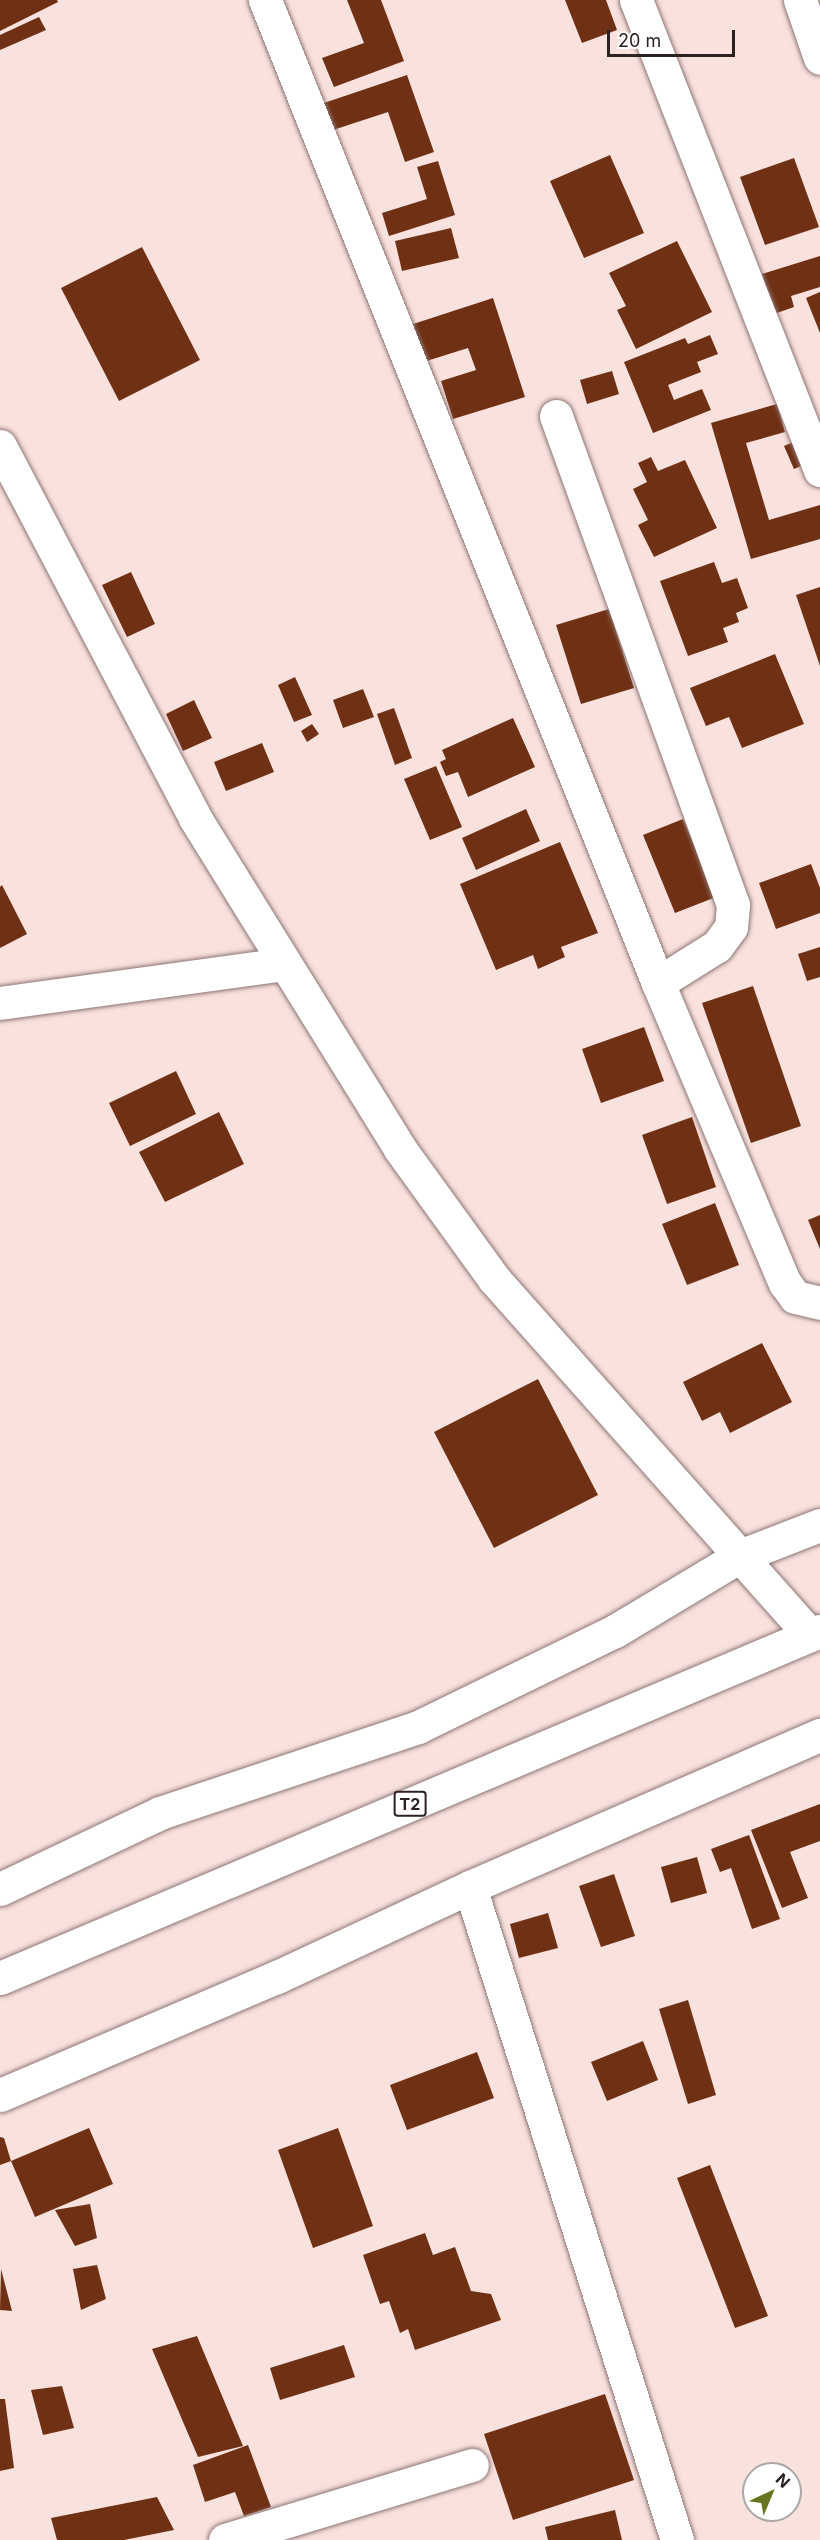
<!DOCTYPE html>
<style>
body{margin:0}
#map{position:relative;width:820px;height:2540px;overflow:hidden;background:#f9e1de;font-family:Inter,sans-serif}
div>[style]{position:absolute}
.building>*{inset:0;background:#703013}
.roads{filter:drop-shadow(0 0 2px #8c7674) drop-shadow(0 0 2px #8c7674)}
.minor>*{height:33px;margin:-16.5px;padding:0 16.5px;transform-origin:16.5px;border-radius:16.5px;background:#fff}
.trunk>*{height:33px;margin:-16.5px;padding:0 16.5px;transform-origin:16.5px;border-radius:16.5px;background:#fff}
span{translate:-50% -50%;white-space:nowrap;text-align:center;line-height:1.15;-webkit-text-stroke:6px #fff;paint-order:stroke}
.shield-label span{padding:2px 4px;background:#fff;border:2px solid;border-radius:4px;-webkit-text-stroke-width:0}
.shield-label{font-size:16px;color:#2b2221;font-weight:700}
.north{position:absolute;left:742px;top:2462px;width:60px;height:60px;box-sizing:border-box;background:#fff;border:2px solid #aaa7a6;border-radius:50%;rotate:44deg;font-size:16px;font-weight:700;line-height:24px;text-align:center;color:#2b2221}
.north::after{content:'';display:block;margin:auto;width:21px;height:27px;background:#68741f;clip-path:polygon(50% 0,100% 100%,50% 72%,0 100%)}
.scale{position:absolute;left:607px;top:30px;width:128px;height:27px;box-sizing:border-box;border:3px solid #2b2221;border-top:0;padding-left:8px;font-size:18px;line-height:21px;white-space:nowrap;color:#2b2221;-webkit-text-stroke:4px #fff;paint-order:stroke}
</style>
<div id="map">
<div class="building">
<i style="clip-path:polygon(0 0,57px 0,58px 2px,0 31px)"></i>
<i style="clip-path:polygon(347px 0,381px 0,404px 61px,334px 87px,322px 58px,364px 43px)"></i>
<i style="clip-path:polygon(565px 0,606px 0,617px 30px,582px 43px)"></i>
<i style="clip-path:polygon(39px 17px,46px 30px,0 50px,0 35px)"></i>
<i style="clip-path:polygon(407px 75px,434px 152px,405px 162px,388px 112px,327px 132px,318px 105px)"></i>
<i style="clip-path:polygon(610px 155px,644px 233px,584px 258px,550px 181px)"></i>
<i style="clip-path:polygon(794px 158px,819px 227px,765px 245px,740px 177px)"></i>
<i style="clip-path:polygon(438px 161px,455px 215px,389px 236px,382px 213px,427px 199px,417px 167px)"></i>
<i style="clip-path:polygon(451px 228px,459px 258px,402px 271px,395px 241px)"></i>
<i style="clip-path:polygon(677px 241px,712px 312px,636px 349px,617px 310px,626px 306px,609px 273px)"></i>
<i style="clip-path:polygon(142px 247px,200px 360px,119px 401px,61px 288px)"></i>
<i style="clip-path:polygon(820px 256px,820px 287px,791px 296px,794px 307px,774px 314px,762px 274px)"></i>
<i style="clip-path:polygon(820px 292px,820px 333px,806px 298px)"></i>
<i style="clip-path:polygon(493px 298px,525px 397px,453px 419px,441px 381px,476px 370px,468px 348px,417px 364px,404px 327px)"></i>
<i style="clip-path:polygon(710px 335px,718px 354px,697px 362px,701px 372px,668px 385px,674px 400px,702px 389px,711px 410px,653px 433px,624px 362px,685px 338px,688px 344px)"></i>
<i style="clip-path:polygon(612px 371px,619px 394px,587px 404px,580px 380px)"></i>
<i style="clip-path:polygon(777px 404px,785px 432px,746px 443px,769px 520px,820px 505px,820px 539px,751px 559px,711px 423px)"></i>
<i style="clip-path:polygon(798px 440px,808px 463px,794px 469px,784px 446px)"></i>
<i style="clip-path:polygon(651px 457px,658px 471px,685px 460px,717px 528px,654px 557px,638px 525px,648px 520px,633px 489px,647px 482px,638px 463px)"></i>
<i style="clip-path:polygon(714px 562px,722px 583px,737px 578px,748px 608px,736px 613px,739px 622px,723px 628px,728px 642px,688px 656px,660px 581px)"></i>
<i style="clip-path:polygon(131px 572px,155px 624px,127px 637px,102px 585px)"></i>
<i style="clip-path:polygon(820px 587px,820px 666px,796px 595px)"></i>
<i style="clip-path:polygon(609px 609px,634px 688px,581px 704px,556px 625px)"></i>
<i style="clip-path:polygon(775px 654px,804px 724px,742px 748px,729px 717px,706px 726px,690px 688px)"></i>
<i style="clip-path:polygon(295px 677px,312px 715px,294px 722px,278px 685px)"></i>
<i style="clip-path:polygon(363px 689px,374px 717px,343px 728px,333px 700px)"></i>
<i style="clip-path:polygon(194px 700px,212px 738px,183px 751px,166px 714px)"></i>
<i style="clip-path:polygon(394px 708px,412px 758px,395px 765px,377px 714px)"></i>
<i style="clip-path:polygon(513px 718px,535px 767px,468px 797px,458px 772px,446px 776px,440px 762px,446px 759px,442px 750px)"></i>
<i style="clip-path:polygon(312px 724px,319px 734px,307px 742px,301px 731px)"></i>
<i style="clip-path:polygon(262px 743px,274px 772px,226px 791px,214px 762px)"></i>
<i style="clip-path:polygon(436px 766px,462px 827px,430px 840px,404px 779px)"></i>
<i style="clip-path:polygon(526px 809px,540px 841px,476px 870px,462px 838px)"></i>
<i style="clip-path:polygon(683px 819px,716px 897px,675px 913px,643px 835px)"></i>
<i style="clip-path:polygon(560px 842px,598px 933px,561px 947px,565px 957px,538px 969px,533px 955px,496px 970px,460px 884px)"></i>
<i style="clip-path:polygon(811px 864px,820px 888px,820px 913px,776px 929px,759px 883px)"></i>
<i style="clip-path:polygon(2px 885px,27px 934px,0 948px,0 887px)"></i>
<i style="clip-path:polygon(820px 947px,820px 977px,807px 981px,798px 954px)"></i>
<i style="clip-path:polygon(753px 986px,801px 1126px,751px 1143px,702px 1003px)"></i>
<i style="clip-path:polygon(644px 1027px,664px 1081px,601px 1103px,582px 1049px)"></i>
<i style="clip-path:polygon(176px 1071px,196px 1114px,130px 1146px,109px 1103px)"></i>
<i style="clip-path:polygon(219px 1112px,244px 1164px,165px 1202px,139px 1152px)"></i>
<i style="clip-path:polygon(692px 1117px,716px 1187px,667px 1204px,642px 1135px)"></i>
<i style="clip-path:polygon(715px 1203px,739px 1265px,687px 1285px,662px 1224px)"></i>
<i style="clip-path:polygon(820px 1215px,820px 1249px,808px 1220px)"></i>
<i style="clip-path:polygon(762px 1343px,792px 1402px,730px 1433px,720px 1412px,702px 1421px,683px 1382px)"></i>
<i style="clip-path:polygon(538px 1379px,598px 1495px,494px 1548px,434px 1432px)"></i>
<i style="clip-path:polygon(820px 1804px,820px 1841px,790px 1852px,808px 1898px,782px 1908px,751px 1830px)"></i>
<i style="clip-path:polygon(749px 1835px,780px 1919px,752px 1929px,731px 1868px,720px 1872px,711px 1849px)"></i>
<i style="clip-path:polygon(697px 1857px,707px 1893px,671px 1903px,661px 1867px)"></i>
<i style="clip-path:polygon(614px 1874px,635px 1936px,601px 1947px,579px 1886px)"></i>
<i style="clip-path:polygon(548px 1913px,558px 1948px,519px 1958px,510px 1924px)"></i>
<i style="clip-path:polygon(688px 2000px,716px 2095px,688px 2104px,659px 2009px)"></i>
<i style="clip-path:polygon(643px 2041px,658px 2080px,607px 2101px,591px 2062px)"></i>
<i style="clip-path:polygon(477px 2052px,494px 2098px,407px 2130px,390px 2085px)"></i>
<i style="clip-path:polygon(89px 2128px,113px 2184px,35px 2217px,11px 2161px)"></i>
<i style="clip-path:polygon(338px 2128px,373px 2226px,313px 2248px,278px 2150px)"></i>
<i style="clip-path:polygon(0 2137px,4px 2138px,11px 2161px,0 2165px)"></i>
<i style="clip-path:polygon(710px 2165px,768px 2316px,735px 2328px,677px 2178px)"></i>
<i style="clip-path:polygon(90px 2204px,97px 2238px,75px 2246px,55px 2210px)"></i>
<i style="clip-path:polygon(425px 2233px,433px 2255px,455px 2247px,471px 2291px,491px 2294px,501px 2320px,415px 2350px,408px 2329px,400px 2333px,389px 2301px,380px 2304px,363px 2255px)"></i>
<i style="clip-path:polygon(97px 2265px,106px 2299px,81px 2310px,73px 2269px)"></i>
<i style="clip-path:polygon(1px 2269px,12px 2311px,0 2310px)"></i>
<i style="clip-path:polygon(197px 2336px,243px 2446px,198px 2457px,152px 2349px)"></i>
<i style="clip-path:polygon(344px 2345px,355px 2377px,280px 2400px,270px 2368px)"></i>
<i style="clip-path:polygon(62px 2386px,74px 2428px,43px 2435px,31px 2390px)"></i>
<i style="clip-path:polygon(605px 2394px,634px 2480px,513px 2520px,484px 2434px)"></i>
<i style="clip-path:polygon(0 2399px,5px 2399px,14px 2468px,0 2471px)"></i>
<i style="clip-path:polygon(248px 2445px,271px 2507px,244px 2516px,235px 2492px,205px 2502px,193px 2465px)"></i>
<i style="clip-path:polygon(157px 2497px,174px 2530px,124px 2540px,57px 2540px,51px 2518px)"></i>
<i style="clip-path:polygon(615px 2510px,622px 2540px,548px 2540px,545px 2527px)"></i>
</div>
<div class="roads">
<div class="minor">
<i style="left:265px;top:0;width:1059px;rotate:68.21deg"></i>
<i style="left:658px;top:983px;width:326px;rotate:67.1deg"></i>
<i style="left:785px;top:1283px;width:17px;rotate:54deg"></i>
<i style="left:795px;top:1297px;width:26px;rotate:13deg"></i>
<i style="left:636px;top:0;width:505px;rotate:68.62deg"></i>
<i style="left:800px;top:0;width:61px;rotate:71deg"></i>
<i style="left:556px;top:416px;width:520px;rotate:70.1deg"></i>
<i style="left:733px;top:905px;width:22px;rotate:95deg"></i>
<i style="left:731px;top:927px;width:24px;rotate:126deg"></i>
<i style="left:717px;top:946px;width:70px;rotate:147.9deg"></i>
<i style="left:0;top:446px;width:420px;rotate:62.3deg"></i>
<i style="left:195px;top:818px;width:389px;rotate:58.2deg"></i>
<i style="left:400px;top:1149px;width:160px;rotate:54.1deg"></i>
<i style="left:494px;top:1279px;width:476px;rotate:48.4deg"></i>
<i style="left:0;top:1003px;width:286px;rotate:-7.8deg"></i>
<i style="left:470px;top:1887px;width:685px;rotate:72.41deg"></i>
<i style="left:0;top:1889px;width:177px;rotate:-25.4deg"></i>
<i style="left:160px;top:1813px;width:272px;rotate:-18.4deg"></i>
<i style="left:418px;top:1727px;width:219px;rotate:-26deg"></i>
<i style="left:615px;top:1631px;width:146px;rotate:-31deg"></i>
<i style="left:740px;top:1556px;width:86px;rotate:-21.2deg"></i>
<i style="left:0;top:2095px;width:301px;rotate:-23.1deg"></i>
<i style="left:277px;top:1977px;width:213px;rotate:-25deg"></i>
<i style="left:470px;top:1887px;width:382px;rotate:-23.5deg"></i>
<i style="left:225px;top:2540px;width:258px;rotate:-16.9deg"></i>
</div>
<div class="trunk">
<i style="left:0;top:1978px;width:890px;rotate:-22.94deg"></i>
</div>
</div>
<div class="shield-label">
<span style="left:410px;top:1804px">T2</span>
</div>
<div class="north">N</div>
<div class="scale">20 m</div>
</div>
